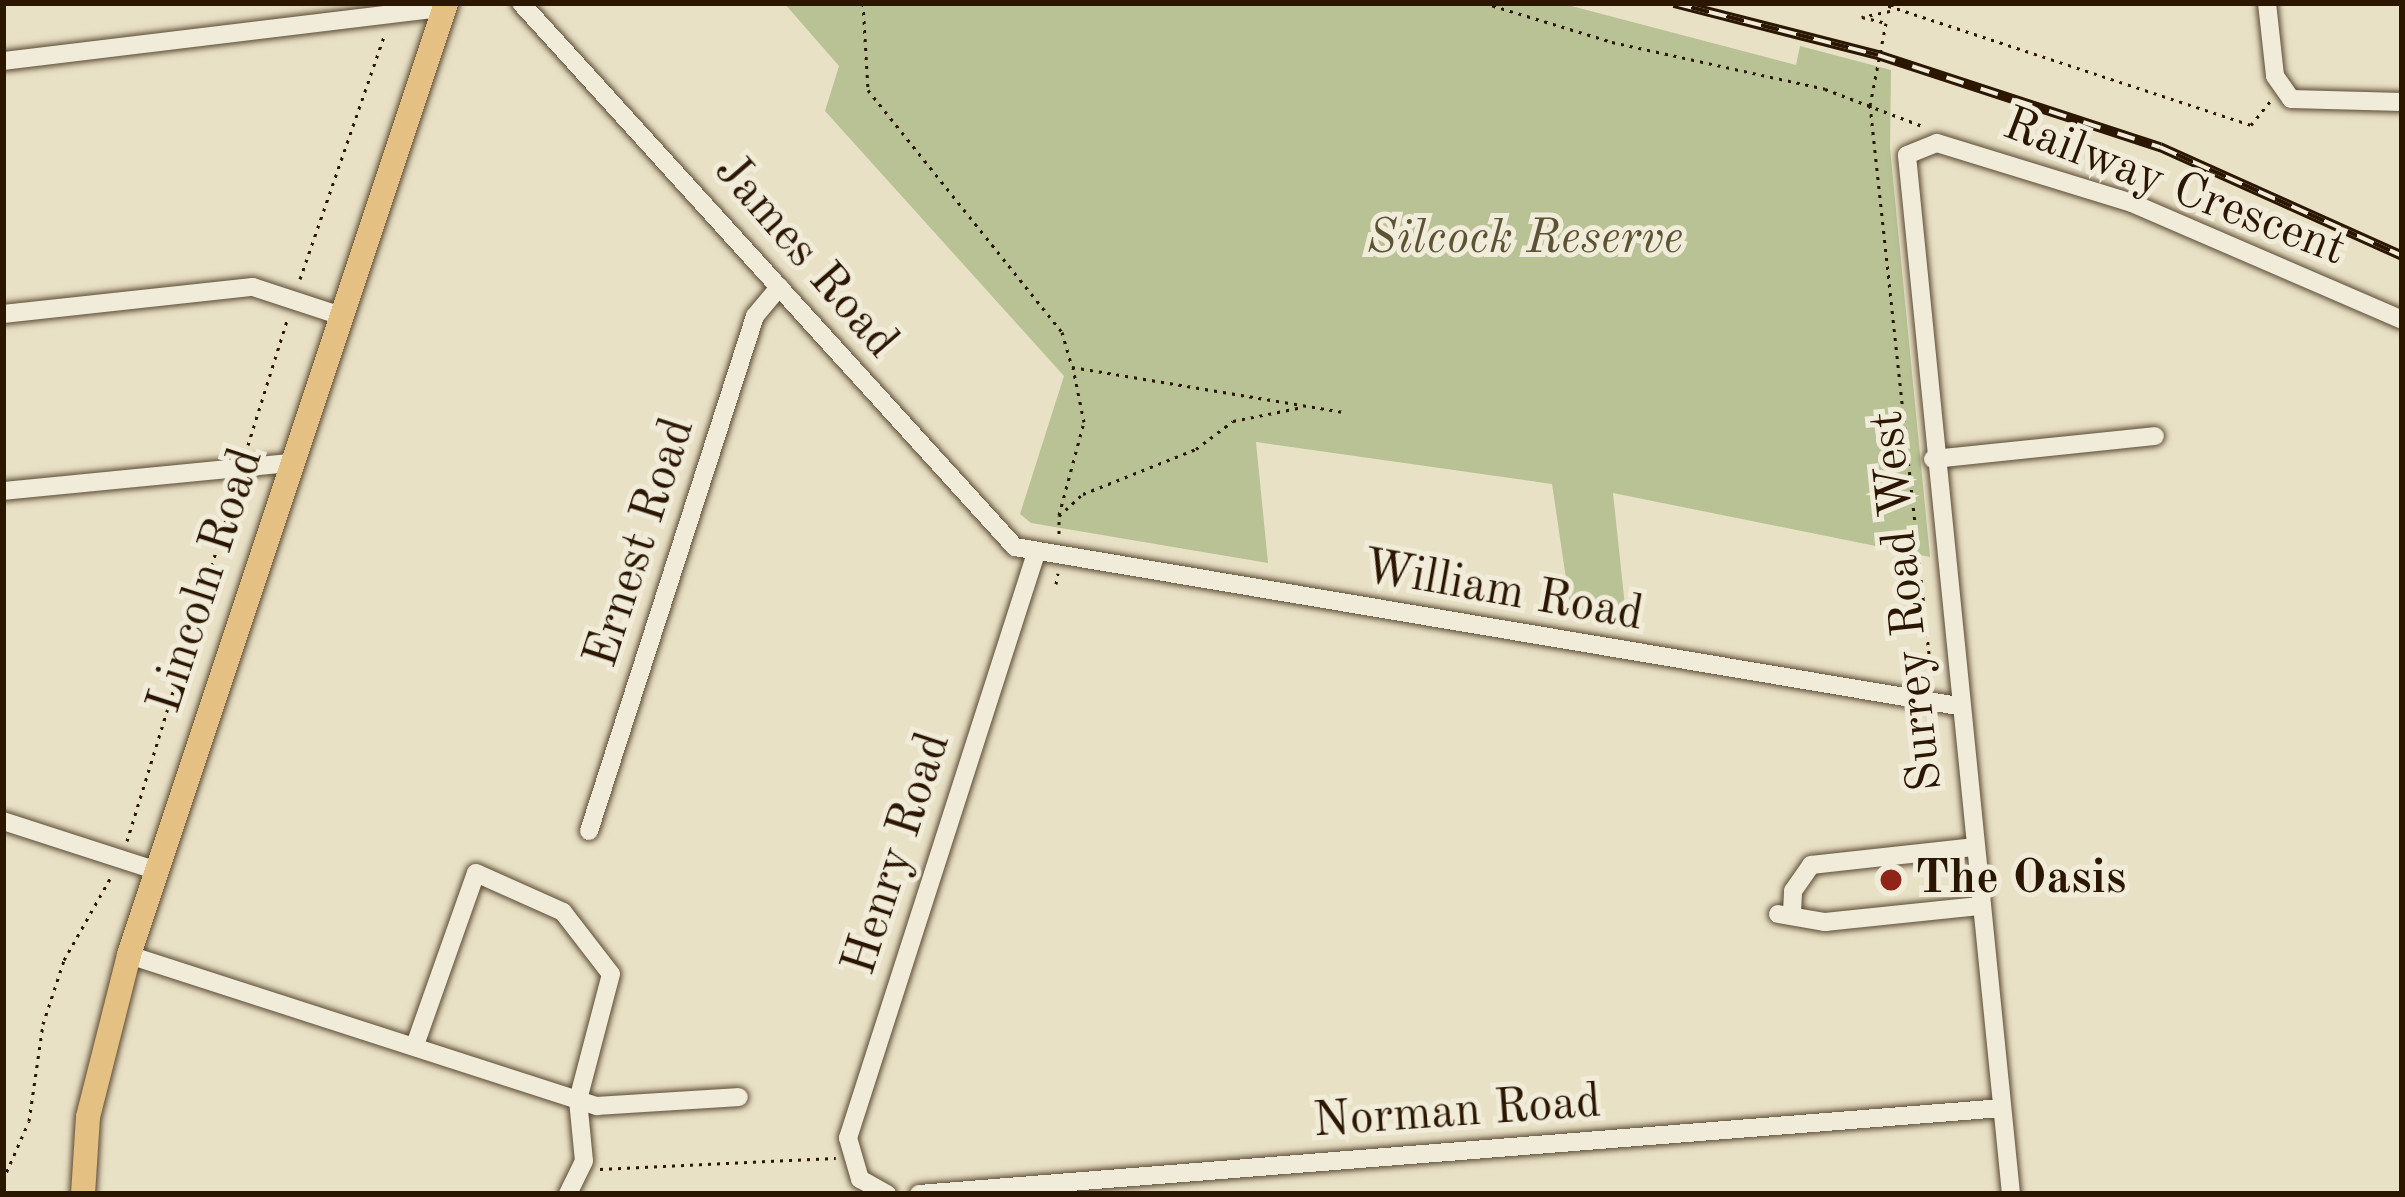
<!DOCTYPE html>
<style>
body{margin:0}
#map{position:relative;width:2405px;height:1197px;overflow:hidden;background:#e9e1c6;font-family:"Old Standard TT",serif}
div>[style]{position:absolute}
.green>*{inset:0;background:#b8c294}
.path>*{height:3px;margin-top:-1.5px;transform-origin:0;background:repeating-linear-gradient(90deg,#2b1600 0 3px,transparent 0 9px)}
.roads{filter:drop-shadow(0 0 3px #5a4932) drop-shadow(0 0 3px #5a4932)}
.minor>*{height:18px;margin:-9px;padding:0 9px;transform-origin:9px;border-radius:9px;background:#f1ecda}
.major>*{height:24px;margin:-12px;padding:0 12px;transform-origin:12px;border-radius:12px;background:#e4c083}
.rail>*{height:10px;margin-top:-5px;transform-origin:0;background:repeating-linear-gradient(90deg,#f1ecda 0 18px,#2b1600 0 36px);box-sizing:border-box;border-block:3px solid #2b1600}
.dots>*{width:33px;height:33px;translate:-50% -50%;box-sizing:border-box;border:6px solid #f1ecda;border-radius:50%}
span{translate:-50% -50%;white-space:nowrap;text-align:center;line-height:1.15;-webkit-text-stroke:10px #f1ecda;paint-order:stroke}
.street-label{font-size:48px;color:#2b1600}
.park-label{font-size:48px;color:#5c5234;font-style:italic}
.poi-label{font-size:48px;color:#2b1600;font-weight:700}
.left{translate:0 -50%;text-align:left}
.frame{position:absolute;inset:0;border:6px solid #2b1600;pointer-events:none}
</style>
<div id="map">
<div class="green">
<i style="clip-path:polygon(784px 3px,1560px 3px,1796px 65px,1800px 46px,1891px 70px,1890px 148px,1930px 557px,1613px 493px,1627px 625px,1572px 619px,1552px 484px,1256px 442px,1268px 563px,1031px 523px,1020px 514px,1064px 376px,825px 111px,839px 66px)"></i>
</div>
<div class="path">
<i style="left:863px;top:3px;width:87px;rotate:86.7deg"></i>
<i style="left:868px;top:90px;width:310px;rotate:51.3deg"></i>
<i style="left:1062px;top:332px;width:36px;rotate:74deg"></i>
<i style="left:1072px;top:367px;width:275px;rotate:9.4deg"></i>
<i style="left:1484px;top:3px;width:134px;rotate:16.9deg"></i>
<i style="left:1612px;top:42px;width:218px;rotate:12.4deg"></i>
<i style="left:1825px;top:89px;width:107px;rotate:20.8deg"></i>
<i style="left:1880px;top:3px;width:391px;rotate:18.2deg"></i>
<i style="left:2251px;top:125px;width:32px;rotate:-51deg"></i>
<i style="left:1893px;top:3px;width:9px;rotate:111deg"></i>
<i style="left:1890px;top:11px;width:29px;rotate:168deg"></i>
<i style="left:1862px;top:17px;width:25px;rotate:14deg"></i>
<i style="left:1886px;top:23px;width:84px;rotate:101deg"></i>
<i style="left:1870px;top:105px;width:570px;rotate:83.86deg"></i>
<i style="left:300px;top:279px;width:260px;rotate:-70.9deg"></i>
<i style="left:248px;top:445px;width:134px;rotate:-72.6deg"></i>
<i style="left:1059px;top:515px;width:96px;rotate:-75deg"></i>
<i style="left:1084px;top:422px;width:55px;rotate:-101.5deg"></i>
<i style="left:1059px;top:534px;width:18px;rotate:-90deg"></i>
<i style="left:1059px;top:516px;width:33px;rotate:-43deg"></i>
<i style="left:1083px;top:494px;width:122px;rotate:-21.7deg"></i>
<i style="left:1196px;top:449px;width:46px;rotate:-37.1deg"></i>
<i style="left:1233px;top:421px;width:71px;rotate:-11.3deg"></i>
<i style="left:1056px;top:584px;width:11px;rotate:-80deg"></i>
<i style="left:127px;top:841px;width:368px;rotate:-72.9deg"></i>
<i style="left:600px;top:1169px;width:236px;rotate:-2.7deg"></i>
<i style="left:3px;top:1180px;width:64px;rotate:-66.2deg"></i>
<i style="left:29px;top:1121px;width:98px;rotate:-81.8deg"></i>
<i style="left:43px;top:1024px;width:67px;rotate:-71.8deg"></i>
<i style="left:64px;top:960px;width:95px;rotate:-60.5deg"></i>
</div>
<div class="roads">
<div class="minor">
<i style="left:521px;top:3px;width:735px;rotate:47.76deg"></i>
<i style="left:1015px;top:547px;width:956px;rotate:9.57deg"></i>
<i style="left:2267px;top:3px;width:73px;rotate:83.7deg"></i>
<i style="left:2275px;top:76px;width:28px;rotate:55deg"></i>
<i style="left:2291px;top:99px;width:111px;rotate:1.5deg"></i>
<i style="left:3px;top:61px;width:444px;rotate:-6.9deg"></i>
<i style="left:3px;top:314px;width:251px;rotate:-6.2deg"></i>
<i style="left:253px;top:287px;width:93px;rotate:18.2deg"></i>
<i style="left:1933px;top:459px;width:223px;rotate:-5.9deg"></i>
<i style="left:3px;top:491px;width:289px;rotate:-5.6deg"></i>
<i style="left:3px;top:821px;width:160px;rotate:17.9deg"></i>
<i style="left:589px;top:831px;width:541px;rotate:-72.13deg"></i>
<i style="left:755px;top:316px;width:38px;rotate:-50deg"></i>
<i style="left:1792px;top:912px;width:21px;rotate:-87deg"></i>
<i style="left:1793px;top:891px;width:32px;rotate:-55deg"></i>
<i style="left:1811px;top:865px;width:163px;rotate:-6.3deg"></i>
<i style="left:1778px;top:914px;width:48px;rotate:9.7deg"></i>
<i style="left:1825px;top:922px;width:155px;rotate:-5.9deg"></i>
<i style="left:129px;top:955px;width:492px;rotate:17.9deg"></i>
<i style="left:597px;top:1106px;width:142px;rotate:-3.6deg"></i>
<i style="left:415px;top:1045px;width:182px;rotate:-70.5deg"></i>
<i style="left:476px;top:873px;width:95px;rotate:24.1deg"></i>
<i style="left:563px;top:912px;width:78px;rotate:52.3deg"></i>
<i style="left:611px;top:974px;width:130px;rotate:104.7deg"></i>
<i style="left:578px;top:1100px;width:61px;rotate:84.4deg"></i>
<i style="left:584px;top:1161px;width:37px;rotate:116deg"></i>
<i style="left:887px;top:1194px;width:31px;rotate:-151deg"></i>
<i style="left:860px;top:1179px;width:43px;rotate:-106.3deg"></i>
<i style="left:848px;top:1138px;width:614px;rotate:-72.18deg"></i>
<i style="left:919px;top:1194px;width:1086px;rotate:-4.54deg"></i>
<i style="left:2011px;top:1194px;width:1044px;rotate:-95.72deg"></i>
<i style="left:1907px;top:155px;width:32px;rotate:-22deg"></i>
<i style="left:1937px;top:143px;width:204px;rotate:17.1deg"></i>
<i style="left:2132px;top:203px;width:294px;rotate:23.4deg"></i>
</div>
<div class="major">
<i style="left:83px;top:1194px;width:77px;rotate:-86.3deg"></i>
<i style="left:88px;top:1117px;width:167px;rotate:-75.8deg"></i>
<i style="left:129px;top:955px;width:1003px;rotate:-71.58deg"></i>
</div>
</div>
<div class="rail">
<i style="left:1674px;top:3px;width:211px;rotate:14.3deg"></i>
<i style="left:1878px;top:55px;width:297px;rotate:18.1deg"></i>
<i style="left:2160px;top:147px;width:265px;rotate:24.2deg"></i>
</div>
<div class="dots">
<i style="left:1891px;top:880px;background:#8f2418"></i>
</div>
<div class="street-label">
<span style="left:2174px;top:188px;rotate:21deg">Railway Crescent</span>
<span style="left:805px;top:257px;rotate:49deg">James Road</span>
<span style="left:641px;top:543px;rotate:-72deg">Ernest Road</span>
<span style="left:207px;top:581px;rotate:-72deg">Lincoln Road</span>
<span style="left:1503px;top:592px;rotate:10deg">William Road</span>
<span style="left:1908px;top:601px;rotate:-96deg">Surrey Road West</span>
<span style="left:898px;top:854px;rotate:-72deg">Henry Road</span>
<span style="left:1457px;top:1113px;rotate:-4deg">Norman Road</span>
</div>
<div class="park-label">
<span style="left:1525px;top:240px">Silcock Reserve</span>
</div>
<div class="poi-label">
<span class="left" style="left:1915px;top:880px">The Oasis</span>
</div>
<div class="frame"></div>
</div>
